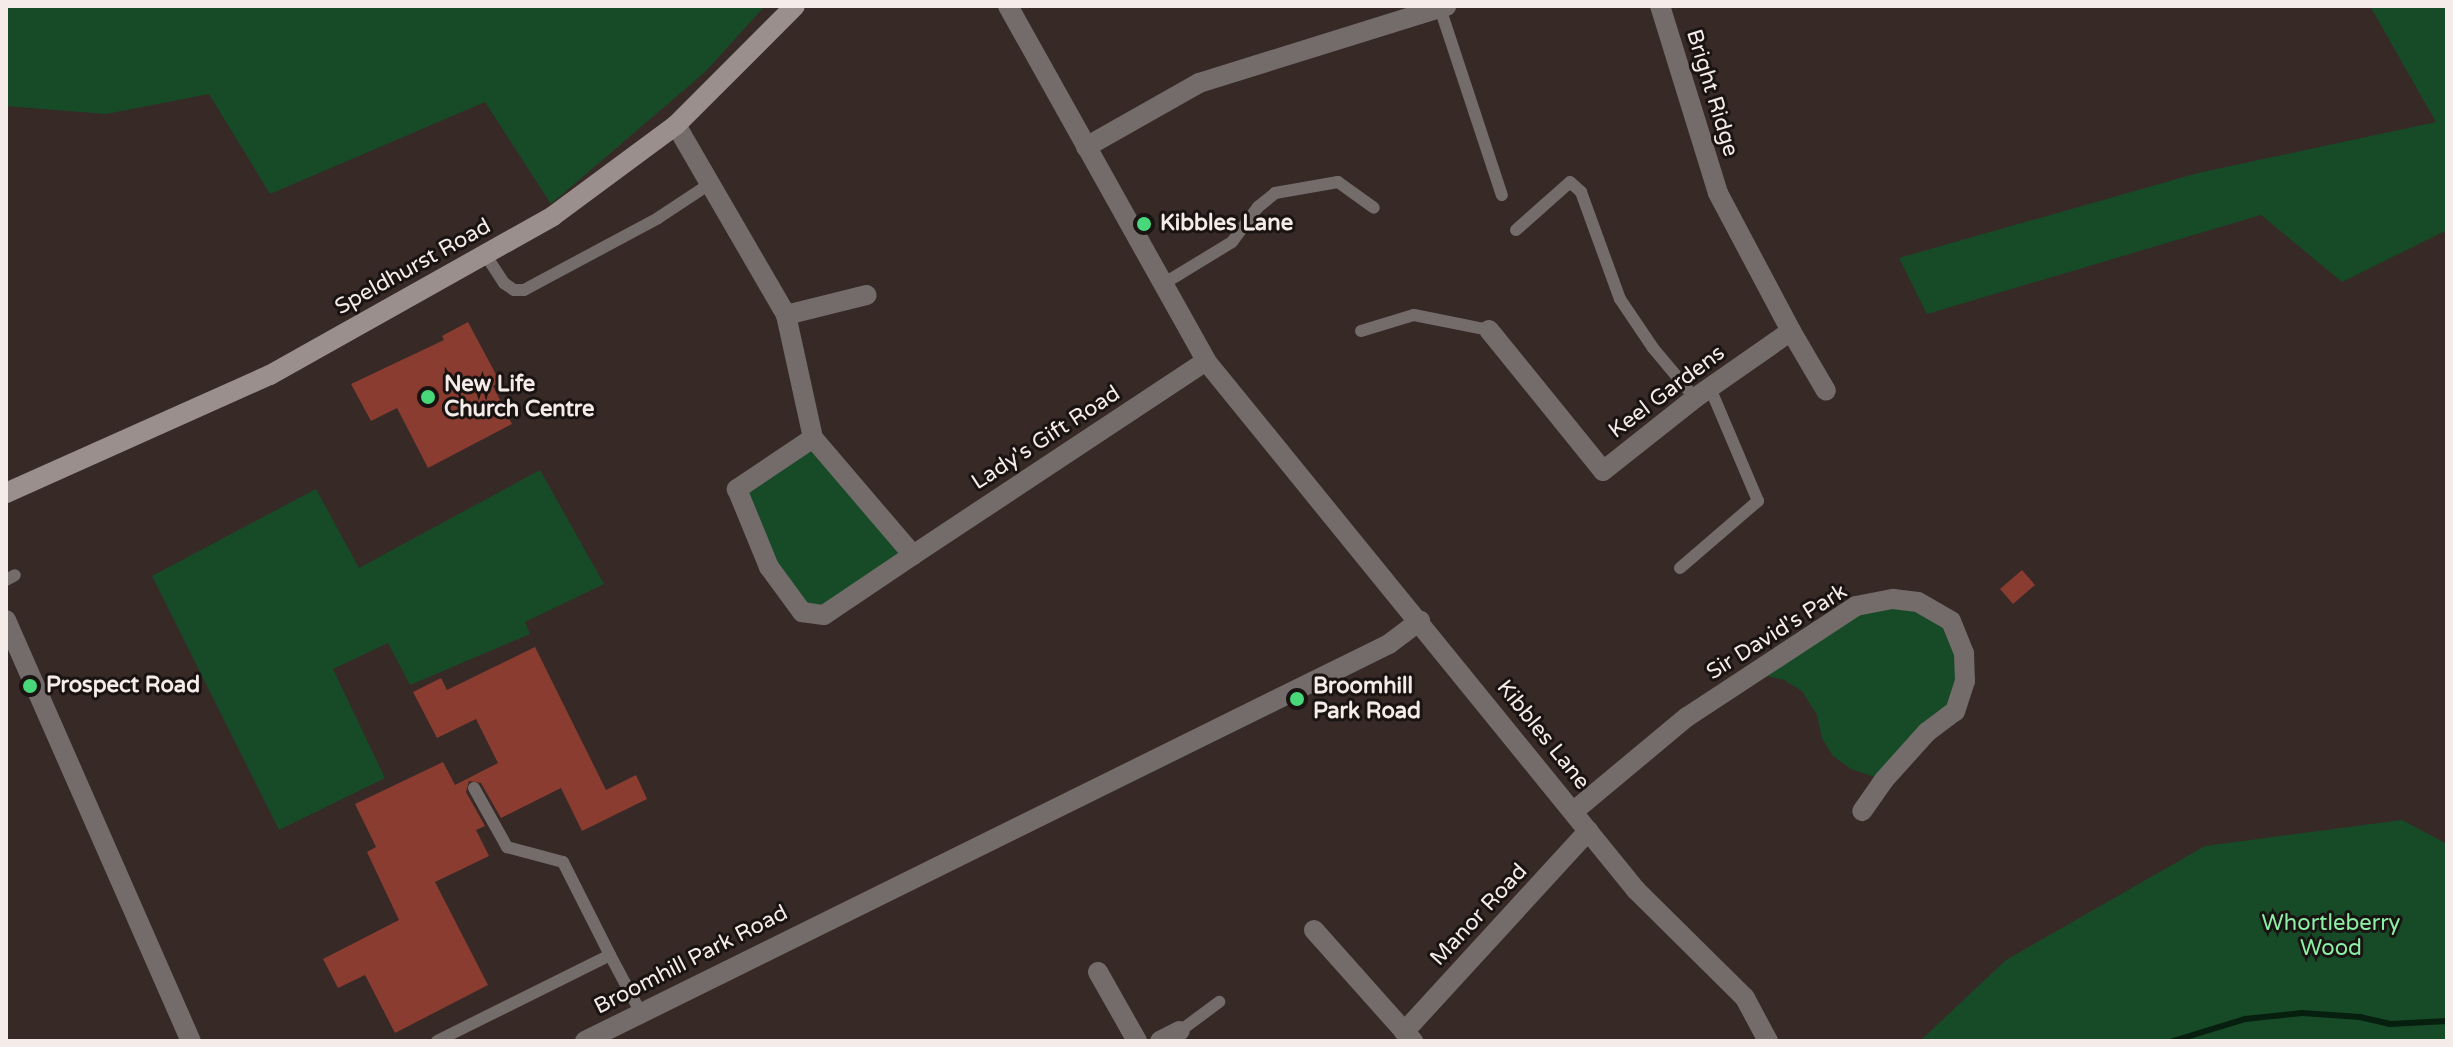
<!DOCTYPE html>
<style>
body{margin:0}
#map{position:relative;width:2453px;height:1047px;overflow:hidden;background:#362926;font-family:"Varela Round",sans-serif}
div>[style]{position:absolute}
.green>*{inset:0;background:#174b28}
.stream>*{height:6px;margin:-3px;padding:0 3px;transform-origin:3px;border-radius:3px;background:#071f0e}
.building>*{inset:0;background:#8b3c31}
.lane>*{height:12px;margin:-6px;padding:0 6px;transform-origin:6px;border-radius:6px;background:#736c6a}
.street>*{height:20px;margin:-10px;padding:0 10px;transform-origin:10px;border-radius:10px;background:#736c6a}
.secondary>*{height:20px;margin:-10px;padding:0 10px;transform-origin:10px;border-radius:10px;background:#9b8f8d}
.dots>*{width:22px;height:22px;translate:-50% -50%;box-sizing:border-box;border:4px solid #191312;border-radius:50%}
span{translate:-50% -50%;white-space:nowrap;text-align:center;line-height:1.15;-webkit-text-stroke:6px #191312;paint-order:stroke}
.street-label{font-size:22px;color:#f5ecea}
.poi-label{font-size:22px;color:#f5ecea;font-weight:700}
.left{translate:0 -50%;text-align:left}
.park-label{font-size:22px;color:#8cf0a6}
.frame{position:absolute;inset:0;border:8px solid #f5ecea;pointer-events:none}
</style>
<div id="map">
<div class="green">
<i style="clip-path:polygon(6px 6px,765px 6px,705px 72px,551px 204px,485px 102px,270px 194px,209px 94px,106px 114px,6px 106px)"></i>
<i style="clip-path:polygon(2370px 6px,2447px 6px,2447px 230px,2342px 282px,2261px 215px,1927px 314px,1899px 258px,2198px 173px,2436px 122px)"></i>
<i style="clip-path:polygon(813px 438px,913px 555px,824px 615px,802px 611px,737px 489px)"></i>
<i style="clip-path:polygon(540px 470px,604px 584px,525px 622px,530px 634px,410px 685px,388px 643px,333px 669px,385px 778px,279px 830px,152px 576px,316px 489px,359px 568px)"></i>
<i style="clip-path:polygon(1893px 599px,1951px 621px,1964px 653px,1955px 711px,1884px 780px,1851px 769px,1833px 756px,1822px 738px,1817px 715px,1802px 691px,1784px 680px,1754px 673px,1856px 606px)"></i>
<i style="clip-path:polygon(2402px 820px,2447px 844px,2447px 1041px,1920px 1041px,2006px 960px,2205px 846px)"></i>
</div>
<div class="stream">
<i style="left:2173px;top:1041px;width:75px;rotate:-17deg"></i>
<i style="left:2245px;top:1019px;width:57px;rotate:-6deg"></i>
<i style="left:2302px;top:1013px;width:58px;rotate:3.9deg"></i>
<i style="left:2360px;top:1017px;width:31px;rotate:13deg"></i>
<i style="left:2390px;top:1024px;width:57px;rotate:-3deg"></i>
</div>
<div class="building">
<i style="clip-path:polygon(468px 322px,500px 382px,493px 386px,512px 424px,428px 468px,397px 408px,371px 421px,351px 384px,444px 340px,442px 336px)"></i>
<i style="clip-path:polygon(2022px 570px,2035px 585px,2013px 604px,2000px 589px)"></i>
<i style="clip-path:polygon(535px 647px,606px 790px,636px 775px,647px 799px,582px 831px,561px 788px,501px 818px,481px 783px,469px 781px,466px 792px,485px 826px,476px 830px,489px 856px,435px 882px,488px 985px,395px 1033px,365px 975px,338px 988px,323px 959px,399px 920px,367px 852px,376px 847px,355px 804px,443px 762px,455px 785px,498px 763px,476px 719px,437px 738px,413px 692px,441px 678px,447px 690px)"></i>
</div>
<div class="lane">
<i style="left:1440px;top:8px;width:197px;rotate:71.7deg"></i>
<i style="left:1516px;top:230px;width:72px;rotate:-41.6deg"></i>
<i style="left:1570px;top:182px;width:15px;rotate:42deg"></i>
<i style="left:1581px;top:192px;width:114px;rotate:70deg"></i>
<i style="left:1620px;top:299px;width:59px;rotate:56deg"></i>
<i style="left:1653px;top:348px;width:65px;rotate:50deg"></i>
<i style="left:485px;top:254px;width:35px;rotate:57deg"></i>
<i style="left:504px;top:283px;width:12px;rotate:35deg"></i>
<i style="left:514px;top:290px;width:10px"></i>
<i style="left:524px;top:290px;width:152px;rotate:-28.2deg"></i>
<i style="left:658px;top:218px;width:64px;rotate:-33.4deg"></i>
<i style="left:1163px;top:284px;width:81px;rotate:-31.3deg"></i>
<i style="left:1232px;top:242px;width:44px;rotate:-53.4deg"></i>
<i style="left:1258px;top:207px;width:22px;rotate:-39deg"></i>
<i style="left:1275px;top:193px;width:64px;rotate:-9.9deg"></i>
<i style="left:1338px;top:182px;width:44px;rotate:35.8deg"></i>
<i style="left:1361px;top:331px;width:55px;rotate:-16.8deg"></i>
<i style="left:1414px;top:315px;width:76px;rotate:11.3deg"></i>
<i style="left:1680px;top:568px;width:103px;rotate:-40.7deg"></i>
<i style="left:1758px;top:501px;width:123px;rotate:-113deg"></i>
<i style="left:6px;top:580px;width:10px;rotate:-29deg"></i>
<i style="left:474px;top:788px;width:68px;rotate:60.8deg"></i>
<i style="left:507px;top:847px;width:58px;rotate:15deg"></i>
<i style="left:563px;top:862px;width:104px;rotate:63.2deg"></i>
<i style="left:1180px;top:1031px;width:49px;rotate:-36.6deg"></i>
<i style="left:437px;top:1041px;width:193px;rotate:-26.4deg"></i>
<i style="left:610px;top:955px;width:66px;rotate:61.9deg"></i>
</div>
<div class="street">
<i style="left:1008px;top:6px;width:406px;rotate:60.8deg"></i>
<i style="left:1206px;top:361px;width:682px;rotate:50.89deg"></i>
<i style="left:1636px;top:890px;width:153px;rotate:44.7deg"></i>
<i style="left:1745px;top:998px;width:49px;rotate:61.9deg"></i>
<i style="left:676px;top:125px;width:220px;rotate:59.9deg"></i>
<i style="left:786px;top:315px;width:126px;rotate:77.6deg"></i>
<i style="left:813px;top:438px;width:154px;rotate:49.5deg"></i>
<i style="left:913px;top:555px;width:351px;rotate:-33.5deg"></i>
<i style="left:1086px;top:147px;width:130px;rotate:-29.5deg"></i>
<i style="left:1199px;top:83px;width:259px;rotate:-17.3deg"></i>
<i style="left:786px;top:315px;width:83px;rotate:-13.9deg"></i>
<i style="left:1489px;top:330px;width:181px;rotate:51deg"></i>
<i style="left:1603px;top:471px;width:117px;rotate:-38.4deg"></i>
<i style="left:1695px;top:398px;width:117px;rotate:-34.9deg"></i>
<i style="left:1791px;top:331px;width:156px;rotate:-117.9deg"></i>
<i style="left:1718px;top:193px;width:196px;rotate:-107.2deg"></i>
<i style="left:1791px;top:331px;width:69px;rotate:59.7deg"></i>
<i style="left:813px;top:438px;width:92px;rotate:146.1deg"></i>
<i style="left:737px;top:489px;width:84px;rotate:67.7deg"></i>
<i style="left:769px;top:567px;width:56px;rotate:53.7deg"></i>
<i style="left:802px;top:612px;width:22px;rotate:8deg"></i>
<i style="left:824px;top:615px;width:107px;rotate:-34deg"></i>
<i style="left:6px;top:620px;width:460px;rotate:66.3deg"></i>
<i style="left:1574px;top:811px;width:147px;rotate:-39.8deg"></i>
<i style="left:1687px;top:717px;width:202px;rotate:-33.3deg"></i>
<i style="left:1856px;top:606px;width:38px;rotate:-11deg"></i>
<i style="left:1893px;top:599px;width:25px;rotate:7deg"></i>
<i style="left:1918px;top:602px;width:38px;rotate:30deg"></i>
<i style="left:1951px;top:621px;width:35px;rotate:68deg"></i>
<i style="left:1964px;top:653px;width:28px;rotate:88deg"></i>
<i style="left:1965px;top:681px;width:32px;rotate:108deg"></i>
<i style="left:1955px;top:711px;width:35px;rotate:143deg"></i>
<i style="left:1927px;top:732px;width:64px;rotate:131.9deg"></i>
<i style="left:1884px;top:780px;width:38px;rotate:125deg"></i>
<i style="left:1314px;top:930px;width:149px;rotate:48.3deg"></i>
<i style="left:1098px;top:972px;width:79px;rotate:60.5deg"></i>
<i style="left:1404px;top:1032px;width:273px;rotate:-47.5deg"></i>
<i style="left:585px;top:1041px;width:897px;rotate:-26.28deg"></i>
<i style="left:1389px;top:644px;width:39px;rotate:-37deg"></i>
<i style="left:1160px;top:1041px;width:22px;rotate:-27deg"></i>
</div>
<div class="secondary">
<i style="left:6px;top:493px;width:289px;rotate:-24.1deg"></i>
<i style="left:270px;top:375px;width:325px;rotate:-29.3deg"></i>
<i style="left:553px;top:216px;width:153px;rotate:-36.5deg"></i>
<i style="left:676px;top:125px;width:168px;rotate:-45deg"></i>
</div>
<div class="dots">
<i style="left:1144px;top:224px;background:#48d779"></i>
<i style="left:428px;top:397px;background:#48d779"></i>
<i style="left:30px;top:686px;background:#48d779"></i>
<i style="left:1297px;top:699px;background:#48d779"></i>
</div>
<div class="street-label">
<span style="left:1712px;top:93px;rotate:73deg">Bright Ridge</span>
<span style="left:413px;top:267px;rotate:-29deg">Speldhurst Road</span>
<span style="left:1667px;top:392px;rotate:-37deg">Keel Gardens</span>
<span style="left:1046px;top:438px;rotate:-33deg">Lady's Gift Road</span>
<span style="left:1777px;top:632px;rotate:-32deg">Sir David's Park</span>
<span style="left:1543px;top:735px;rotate:51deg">Kibbles Lane</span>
<span style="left:1479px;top:915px;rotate:-47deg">Manor Road</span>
<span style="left:691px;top:960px;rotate:-27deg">Broomhill Park Road</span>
</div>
<div class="poi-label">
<span class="left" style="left:1160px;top:224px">Kibbles Lane</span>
<span class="left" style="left:444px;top:397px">New Life<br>Church Centre</span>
<span class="left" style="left:46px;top:686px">Prospect Road</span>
<span class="left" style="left:1313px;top:699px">Broomhill<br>Park Road</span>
</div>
<div class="park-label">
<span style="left:2331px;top:936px">Whortleberry<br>Wood</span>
</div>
<div class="frame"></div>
</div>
